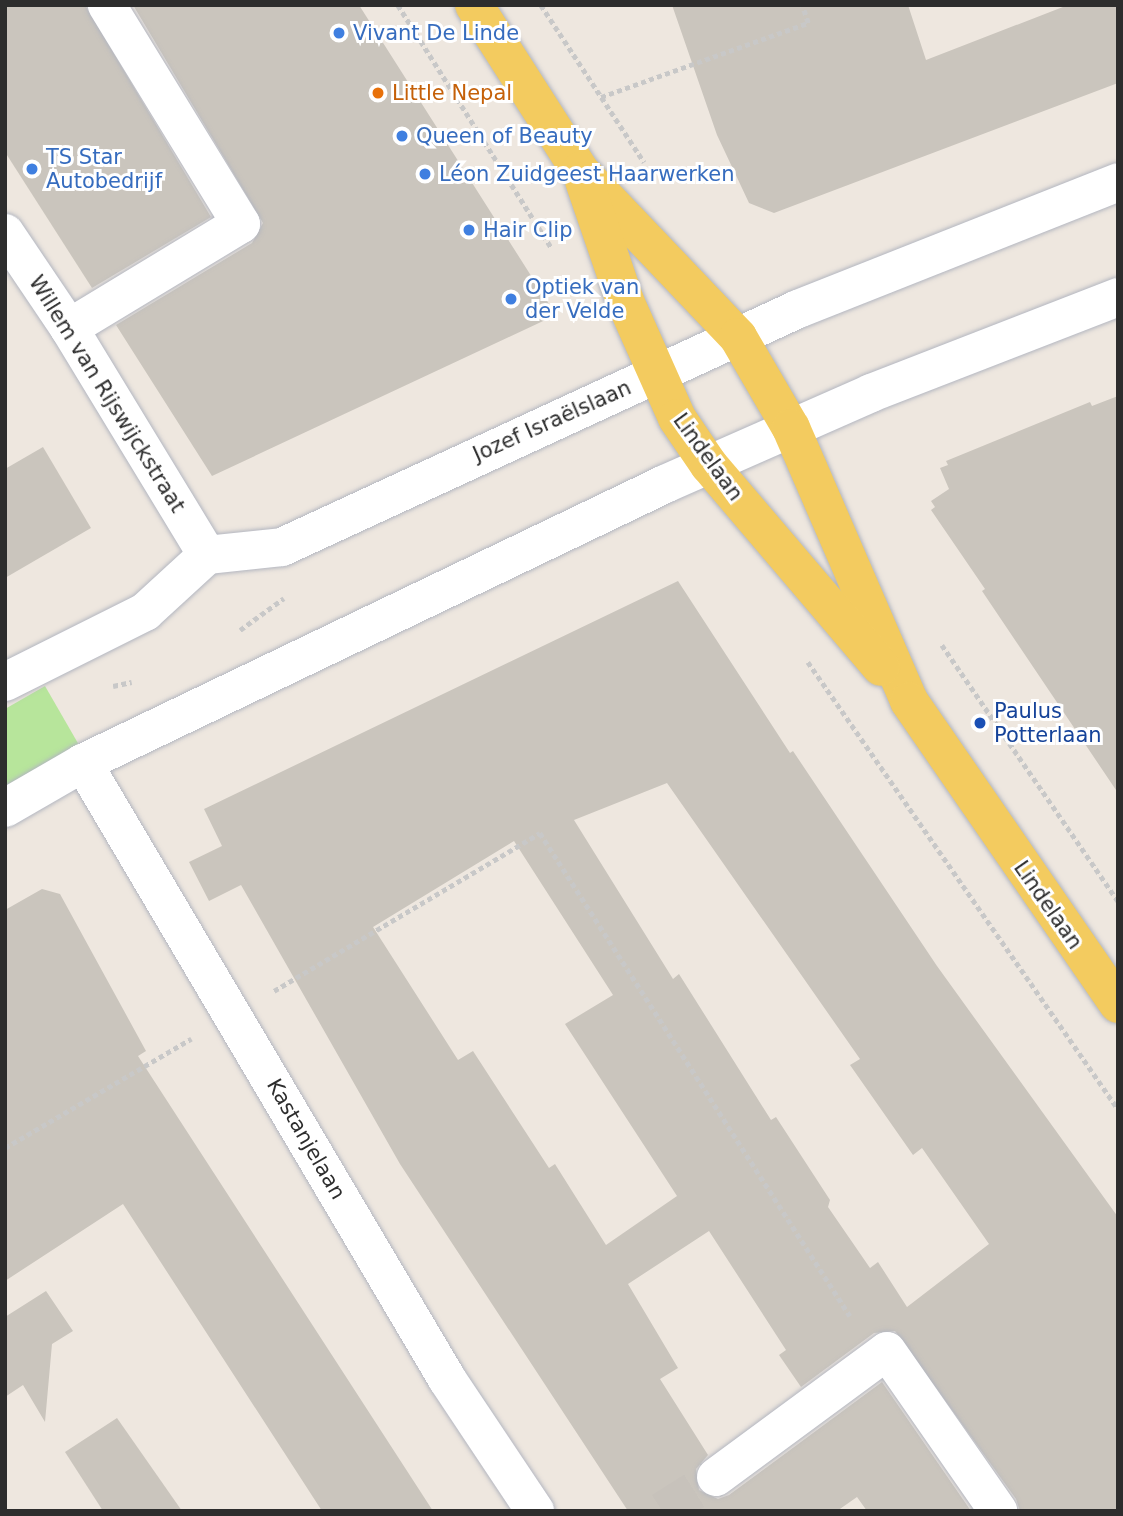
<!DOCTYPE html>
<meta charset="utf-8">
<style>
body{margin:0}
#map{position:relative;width:1123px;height:1516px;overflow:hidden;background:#eee7df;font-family:"DejaVu Sans",sans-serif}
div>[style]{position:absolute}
.green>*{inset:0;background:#b7e59b}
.building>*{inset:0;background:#cac5bd}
.minor-tunnel>*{height:38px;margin-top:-19px;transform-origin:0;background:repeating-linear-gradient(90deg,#c7c2bb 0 38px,transparent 0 57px)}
.path>*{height:4.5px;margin-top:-2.25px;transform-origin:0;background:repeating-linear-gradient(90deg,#c8c8c8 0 5px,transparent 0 8.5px)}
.roads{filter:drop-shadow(0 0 2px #b3b6c0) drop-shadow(0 0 2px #b3b6c0)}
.minor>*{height:38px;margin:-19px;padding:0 19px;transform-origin:19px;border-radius:19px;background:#fff}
.major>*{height:38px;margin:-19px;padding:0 19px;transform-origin:19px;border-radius:19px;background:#f3cb5f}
.dots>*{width:19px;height:19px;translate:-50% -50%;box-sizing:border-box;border:4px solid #fff;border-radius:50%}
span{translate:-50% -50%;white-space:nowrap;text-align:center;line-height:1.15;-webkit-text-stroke:6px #fff;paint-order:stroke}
.shop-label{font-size:21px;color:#366cbe}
.left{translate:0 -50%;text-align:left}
.food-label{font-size:21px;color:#c56008}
.street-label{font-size:21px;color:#2d2d2d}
.transit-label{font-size:21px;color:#164399}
.frame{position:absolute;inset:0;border:7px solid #2d2d2d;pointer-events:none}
</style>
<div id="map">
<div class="green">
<i style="clip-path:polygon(45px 686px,79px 745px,5px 786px,5px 709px)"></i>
</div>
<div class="building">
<i style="clip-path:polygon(5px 5px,85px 5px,211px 217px,92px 288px,5px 152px)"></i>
<i style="clip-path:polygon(133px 5px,359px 5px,556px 315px,212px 476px,116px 325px,252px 243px,263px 223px)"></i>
<i style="clip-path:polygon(672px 5px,908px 5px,926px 60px,1068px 5px,1118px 5px,1118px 83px,774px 213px,749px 203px,717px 135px)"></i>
<i style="clip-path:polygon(1118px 396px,1118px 793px,982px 591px,985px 589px,931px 510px,935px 507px,931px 501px,949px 489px,940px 468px,948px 465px,946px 461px,1090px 402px,1092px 406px)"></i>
<i style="clip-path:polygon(43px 447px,91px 528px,5px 578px,5px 469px)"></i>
<i style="clip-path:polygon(evenodd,678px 581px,790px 753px,793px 751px,937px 966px,1118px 1217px,1118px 1511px,1020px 1511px,1016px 1499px,895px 1331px,874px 1333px,801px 1387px,779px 1355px,786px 1350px,709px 1231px,628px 1284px,678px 1368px,660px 1379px,708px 1455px,696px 1469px,699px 1490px,718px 1499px,729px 1495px,882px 1382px,971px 1511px,867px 1511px,857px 1497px,837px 1511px,628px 1511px,400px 1164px,241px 885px,209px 901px,189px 862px,222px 846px,204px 809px,678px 581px,667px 783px,860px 1059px,850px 1065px,913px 1155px,922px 1148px,989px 1244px,907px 1307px,878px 1262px,870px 1268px,828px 1207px,830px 1200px,776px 1117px,771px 1120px,679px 974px,673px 979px,574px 820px,667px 783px,678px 581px,514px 841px,613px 995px,565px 1024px,677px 1196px,606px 1245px,555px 1164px,549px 1168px,473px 1051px,458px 1060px,373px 927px,514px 841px)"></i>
<i style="clip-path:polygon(42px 889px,60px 894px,146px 1051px,138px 1056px,433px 1511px,322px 1511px,123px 1204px,5px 1281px,5px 910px)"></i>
<i style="clip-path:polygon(46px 1291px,73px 1331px,52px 1344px,45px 1422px,23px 1385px,5px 1397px,5px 1317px)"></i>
<i style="clip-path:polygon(117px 1418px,182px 1511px,103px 1511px,65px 1452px)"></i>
</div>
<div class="minor-tunnel">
<i style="left:662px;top:1511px;width:64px;rotate:-32.2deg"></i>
</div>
<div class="path">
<i style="left:398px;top:5px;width:286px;rotate:57.7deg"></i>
<i style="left:541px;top:5px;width:188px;rotate:56.7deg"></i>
<i style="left:601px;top:97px;width:220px;rotate:-19.7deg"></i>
<i style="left:808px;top:23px;width:19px;rotate:-108deg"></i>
<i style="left:240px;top:630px;width:54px;rotate:-36deg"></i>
<i style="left:942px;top:645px;width:311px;rotate:55.5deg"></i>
<i style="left:808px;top:662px;width:544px;rotate:55.26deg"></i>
<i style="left:113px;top:686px;width:19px;rotate:-12deg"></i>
<i style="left:274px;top:991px;width:309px;rotate:-30.7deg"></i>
<i style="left:540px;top:833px;width:574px;rotate:57.31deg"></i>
<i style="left:5px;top:1148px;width:216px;rotate:-30.4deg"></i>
</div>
<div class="roads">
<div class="minor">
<i style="left:5px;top:233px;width:115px;rotate:56deg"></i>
<i style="left:69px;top:328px;width:266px;rotate:58.7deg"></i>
<i style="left:69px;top:328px;width:201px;rotate:-31.2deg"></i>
<i style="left:241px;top:224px;width:257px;rotate:-121.5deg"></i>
<i style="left:5px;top:682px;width:157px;rotate:-26.6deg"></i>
<i style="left:145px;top:612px;width:84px;rotate:-42.6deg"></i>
<i style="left:207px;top:555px;width:75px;rotate:-6.1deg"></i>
<i style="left:282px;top:547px;width:568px;rotate:-24.76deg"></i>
<i style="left:798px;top:309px;width:344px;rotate:-21.6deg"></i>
<i style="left:83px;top:763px;width:716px;rotate:59.42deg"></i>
<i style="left:447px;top:1379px;width:159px;rotate:56.3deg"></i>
<i style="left:5px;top:808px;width:90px;rotate:-30deg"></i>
<i style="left:83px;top:763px;width:645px;rotate:-25.61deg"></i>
<i style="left:665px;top:484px;width:225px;rotate:-23.8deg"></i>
<i style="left:871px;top:393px;width:265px;rotate:-21.2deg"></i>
<i style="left:716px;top:1477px;width:212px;rotate:-36.4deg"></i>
<i style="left:887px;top:1351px;width:195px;rotate:55.2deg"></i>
</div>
<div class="major">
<i style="left:474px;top:5px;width:197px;rotate:57.4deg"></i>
<i style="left:580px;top:171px;width:229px;rotate:46.4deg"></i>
<i style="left:738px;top:337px;width:105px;rotate:59.8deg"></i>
<i style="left:791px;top:428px;width:297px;rotate:66.6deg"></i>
<i style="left:909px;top:701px;width:368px;rotate:55.4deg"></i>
<i style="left:584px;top:181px;width:127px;rotate:71.1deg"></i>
<i style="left:625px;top:301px;width:128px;rotate:66deg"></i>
<i style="left:677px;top:418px;width:57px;rotate:55.8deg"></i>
<i style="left:709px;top:465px;width:265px;rotate:49.6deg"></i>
</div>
</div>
<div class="dots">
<i style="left:339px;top:33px;background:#3f7fe0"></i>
<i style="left:378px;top:93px;background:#e8710a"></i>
<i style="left:402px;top:136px;background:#3f7fe0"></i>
<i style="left:32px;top:169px;background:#3f7fe0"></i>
<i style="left:425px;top:174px;background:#3f7fe0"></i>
<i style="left:469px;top:230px;background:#3f7fe0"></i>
<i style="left:511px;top:299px;background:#3f7fe0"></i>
<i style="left:980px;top:723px;background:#1a4fb4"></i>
</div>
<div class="shop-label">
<span class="left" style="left:353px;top:33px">Vivant De Linde</span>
<span class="left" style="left:416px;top:136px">Queen of Beauty</span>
<span class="left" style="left:46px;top:169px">TS Star<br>Autobedrijf</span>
<span class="left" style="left:439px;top:174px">Léon Zuidgeest Haarwerken</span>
<span class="left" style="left:483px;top:230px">Hair Clip</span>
<span class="left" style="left:525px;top:299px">Optiek van<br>der Velde</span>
</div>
<div class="food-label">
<span class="left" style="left:392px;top:93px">Little Nepal</span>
</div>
<div class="street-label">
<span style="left:107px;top:394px;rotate:58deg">Willem van Rijswijckstraat</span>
<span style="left:552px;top:421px;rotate:-24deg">Jozef Israëlslaan</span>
<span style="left:708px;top:457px;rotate:54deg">Lindelaan</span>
<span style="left:1048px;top:905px;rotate:55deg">Lindelaan</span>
<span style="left:306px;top:1139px;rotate:60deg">Kastanjelaan</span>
</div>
<div class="transit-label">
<span class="left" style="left:994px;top:723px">Paulus<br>Potterlaan</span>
</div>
<div class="frame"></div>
</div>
